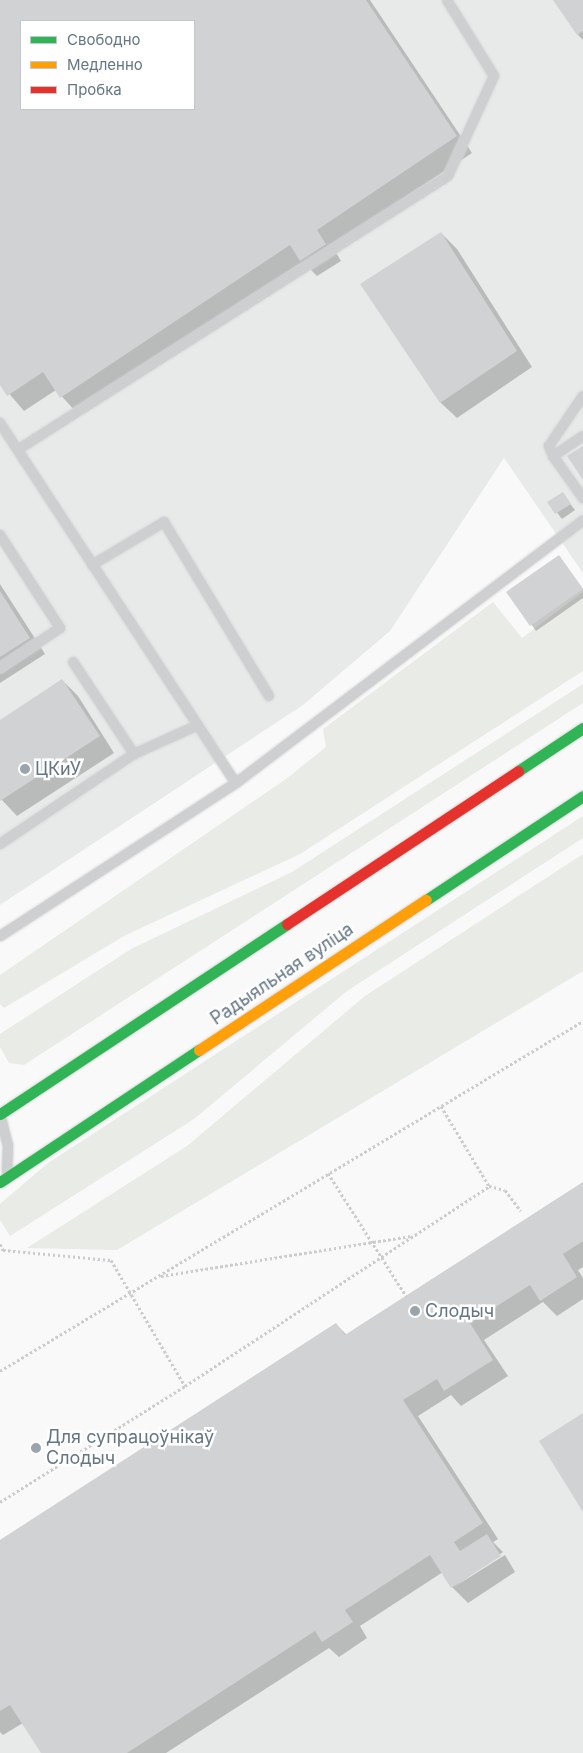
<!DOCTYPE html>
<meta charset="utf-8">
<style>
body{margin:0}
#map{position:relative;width:583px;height:1753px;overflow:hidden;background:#f9f9f9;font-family:Inter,sans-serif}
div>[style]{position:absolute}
.built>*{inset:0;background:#e8e9e9}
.green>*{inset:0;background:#e8ebe6}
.shadow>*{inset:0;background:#0003}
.building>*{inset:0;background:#d0d2d3}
.path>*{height:3px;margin-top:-1.5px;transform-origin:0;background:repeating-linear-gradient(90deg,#cbcccd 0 2.5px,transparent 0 5px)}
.roads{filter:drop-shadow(0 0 1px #d5d6d7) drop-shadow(0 0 1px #d5d6d7)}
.lane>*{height:10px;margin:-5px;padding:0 5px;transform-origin:5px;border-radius:5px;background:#cecfd0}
.fast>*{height:11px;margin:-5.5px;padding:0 5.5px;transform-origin:5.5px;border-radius:5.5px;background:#30b455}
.slow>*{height:11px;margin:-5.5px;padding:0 5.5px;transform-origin:5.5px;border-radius:5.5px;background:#ff9f0a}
.jam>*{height:11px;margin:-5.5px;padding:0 5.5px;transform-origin:5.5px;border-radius:5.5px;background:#e5322d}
.dots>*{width:14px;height:14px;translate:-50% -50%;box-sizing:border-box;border:2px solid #fff;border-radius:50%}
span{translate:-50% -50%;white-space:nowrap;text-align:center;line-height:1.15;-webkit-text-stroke:5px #fff;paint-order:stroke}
.poi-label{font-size:18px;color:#657683}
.left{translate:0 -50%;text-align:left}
.street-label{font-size:18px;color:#657683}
.legend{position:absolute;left:20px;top:20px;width:175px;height:90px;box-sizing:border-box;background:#fff;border:1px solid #c1c8cd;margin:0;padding:6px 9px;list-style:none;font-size:15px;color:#657683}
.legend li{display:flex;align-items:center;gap:10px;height:25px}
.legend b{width:25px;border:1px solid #c1c8cd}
</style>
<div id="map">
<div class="built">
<i style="clip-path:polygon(evenodd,0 0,583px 0,583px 573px,504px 458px,390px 631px,303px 705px,0 905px,0 0,21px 21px,194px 21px,194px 109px,21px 109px,21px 21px)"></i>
<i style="clip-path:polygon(583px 1182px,583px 1753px,0 1753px,0 1540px,336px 1323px,345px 1335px)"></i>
</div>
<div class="green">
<i style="clip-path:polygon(583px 592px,583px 671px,300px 854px,124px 936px,4px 1008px,0 1004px,0 975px,286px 779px,326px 747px,323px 729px,493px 602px,522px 638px)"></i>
<i style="clip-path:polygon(583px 684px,583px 703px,24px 1065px,9px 1063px,0 1047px,0 1034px,131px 949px,292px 872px)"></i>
<i style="clip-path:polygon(583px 816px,583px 838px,347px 991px,194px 1119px,10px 1236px,0 1220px,0 1204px,48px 1163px)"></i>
<i style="clip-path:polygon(583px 854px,583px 971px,117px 1250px,27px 1248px,187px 1146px,365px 996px)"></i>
</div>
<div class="shadow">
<i style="clip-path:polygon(evenodd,0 0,370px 0,472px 153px,332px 246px,341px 261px,317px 276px,303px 262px,77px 413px,56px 390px,24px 411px,0 383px,0 0,21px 21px,194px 21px,194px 109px,21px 109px,21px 21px)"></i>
<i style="clip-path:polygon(554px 0,583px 0,583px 40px,578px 35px)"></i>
<i style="clip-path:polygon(441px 233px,457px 249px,532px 367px,457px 418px,441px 403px,362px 285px)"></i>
<i style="clip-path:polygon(562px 493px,575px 510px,562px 519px,549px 502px)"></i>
<i style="clip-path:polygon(559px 556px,583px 589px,583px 598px,536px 631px,508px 592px)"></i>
<i style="clip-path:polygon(0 584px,45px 654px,0 683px)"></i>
<i style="clip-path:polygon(62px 680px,78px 696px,114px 753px,17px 816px,0 798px,0 721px)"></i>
<i style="clip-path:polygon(583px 1183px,583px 1267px,578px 1270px,583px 1278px,583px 1299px,557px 1316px,543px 1302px,484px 1340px,508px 1376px,461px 1406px,451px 1395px,418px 1416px,498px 1539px,493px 1542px,503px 1552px,454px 1587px,505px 1555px,515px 1572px,468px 1603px,452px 1587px,443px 1572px,360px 1626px,367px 1638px,339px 1657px,329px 1648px,166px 1753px,42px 1753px,23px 1723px,3px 1735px,0 1732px,0 1541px,336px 1324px,347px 1335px)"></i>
</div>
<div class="building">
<i style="clip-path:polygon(evenodd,0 0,366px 0,457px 136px,317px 230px,326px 244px,300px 261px,290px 245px,60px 398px,43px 372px,7px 396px,0 385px,0 0,21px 21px,194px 21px,194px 109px,21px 109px,21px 21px)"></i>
<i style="clip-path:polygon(553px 0,583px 0,583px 31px,577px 35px)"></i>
<i style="clip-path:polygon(441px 232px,517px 351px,440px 403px,360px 284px)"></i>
<i style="clip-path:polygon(583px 446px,583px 480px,567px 456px)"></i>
<i style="clip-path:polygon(563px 492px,571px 504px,555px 514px,547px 502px)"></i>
<i style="clip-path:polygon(559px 555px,583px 589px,530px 626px,506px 592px)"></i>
<i style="clip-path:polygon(0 591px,30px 638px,0 657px)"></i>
<i style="clip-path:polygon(62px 679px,100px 736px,0 801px,0 720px)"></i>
<i style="clip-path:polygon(583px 1182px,583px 1241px,563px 1254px,577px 1277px,540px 1301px,530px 1285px,470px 1323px,493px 1360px,444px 1391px,437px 1379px,403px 1400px,483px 1523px,454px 1542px,460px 1551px,487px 1534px,501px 1556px,451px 1588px,430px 1555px,345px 1610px,353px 1622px,322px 1642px,315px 1631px,127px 1753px,41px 1753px,10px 1705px,0 1711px,0 1540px,336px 1323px,345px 1335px)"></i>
<i style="clip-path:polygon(583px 1413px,583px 1512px,539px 1441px)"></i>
</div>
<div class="path">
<i style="left:441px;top:1106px;width:93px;rotate:59deg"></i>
<i style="left:489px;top:1186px;width:16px;rotate:14deg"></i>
<i style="left:505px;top:1190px;width:26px;rotate:53deg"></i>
<i style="left:328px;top:1173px;width:146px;rotate:57.6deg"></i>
<i style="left:0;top:1244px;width:7px;rotate:63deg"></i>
<i style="left:3px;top:1250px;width:108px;rotate:5.3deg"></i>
<i style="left:111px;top:1260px;width:146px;rotate:59.6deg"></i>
<i style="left:185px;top:1386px;width:364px;rotate:-33.3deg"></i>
<i style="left:161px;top:1276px;width:253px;rotate:-9.1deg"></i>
<i style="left:0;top:1371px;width:680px;rotate:-30.98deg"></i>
<i style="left:0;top:1502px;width:218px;rotate:-32.1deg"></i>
</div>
<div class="roads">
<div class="lane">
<i style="left:0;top:423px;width:430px;rotate:56.8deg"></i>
<i style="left:236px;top:783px;width:281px;rotate:147deg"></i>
<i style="left:583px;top:436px;width:36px;rotate:146deg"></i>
<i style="left:553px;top:456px;width:52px;rotate:54.5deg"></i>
<i style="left:19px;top:449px;width:508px;rotate:-32.47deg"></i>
<i style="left:448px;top:176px;width:110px;rotate:-65.3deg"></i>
<i style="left:494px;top:76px;width:89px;rotate:-121.7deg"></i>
<i style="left:553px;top:456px;width:11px;rotate:-112deg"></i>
<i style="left:549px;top:446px;width:60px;rotate:-55.8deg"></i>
<i style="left:0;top:535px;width:111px;rotate:57.2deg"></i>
<i style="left:60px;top:628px;width:72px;rotate:146.3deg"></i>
<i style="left:92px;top:565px;width:84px;rotate:-30.8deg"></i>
<i style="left:164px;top:522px;width:203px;rotate:58.9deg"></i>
<i style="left:134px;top:754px;width:70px;rotate:-24.4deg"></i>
<i style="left:236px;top:783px;width:435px;rotate:-37.1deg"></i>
<i style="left:0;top:844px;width:161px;rotate:-33.9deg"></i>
<i style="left:134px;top:754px;width:110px;rotate:-123.5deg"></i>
<i style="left:0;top:1114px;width:32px;rotate:76deg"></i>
<i style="left:8px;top:1145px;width:26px;rotate:92deg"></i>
</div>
<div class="fast">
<i style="left:518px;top:771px;width:78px;rotate:-33.5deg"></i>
<i style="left:426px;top:900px;width:188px;rotate:-33.5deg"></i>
<i style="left:0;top:1114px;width:344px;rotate:-33.5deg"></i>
<i style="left:0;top:1182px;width:239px;rotate:-33.6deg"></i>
</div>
<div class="slow">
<i style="left:199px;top:1050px;width:272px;rotate:-33.5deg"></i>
</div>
<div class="jam">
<i style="left:287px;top:924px;width:277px;rotate:-33.5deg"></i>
</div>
</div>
<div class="dots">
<i style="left:25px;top:769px;background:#99a4ac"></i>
<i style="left:415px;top:1311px;background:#99a4ac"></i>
<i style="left:36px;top:1448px;background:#99a4ac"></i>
</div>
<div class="poi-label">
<span class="left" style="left:35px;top:769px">ЦКиУ</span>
<span class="left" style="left:425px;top:1311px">Слодыч</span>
<span class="left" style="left:46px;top:1448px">Для супрацоўнікаў<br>Слодыч</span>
</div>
<div class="street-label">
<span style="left:282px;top:974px;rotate:-34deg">Радыяльная вуліца</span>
</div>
<ul class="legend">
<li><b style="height:6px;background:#30b455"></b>Свободно</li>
<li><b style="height:6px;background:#ff9f0a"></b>Медленно</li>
<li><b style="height:6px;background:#e5322d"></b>Пробка</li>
</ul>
</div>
